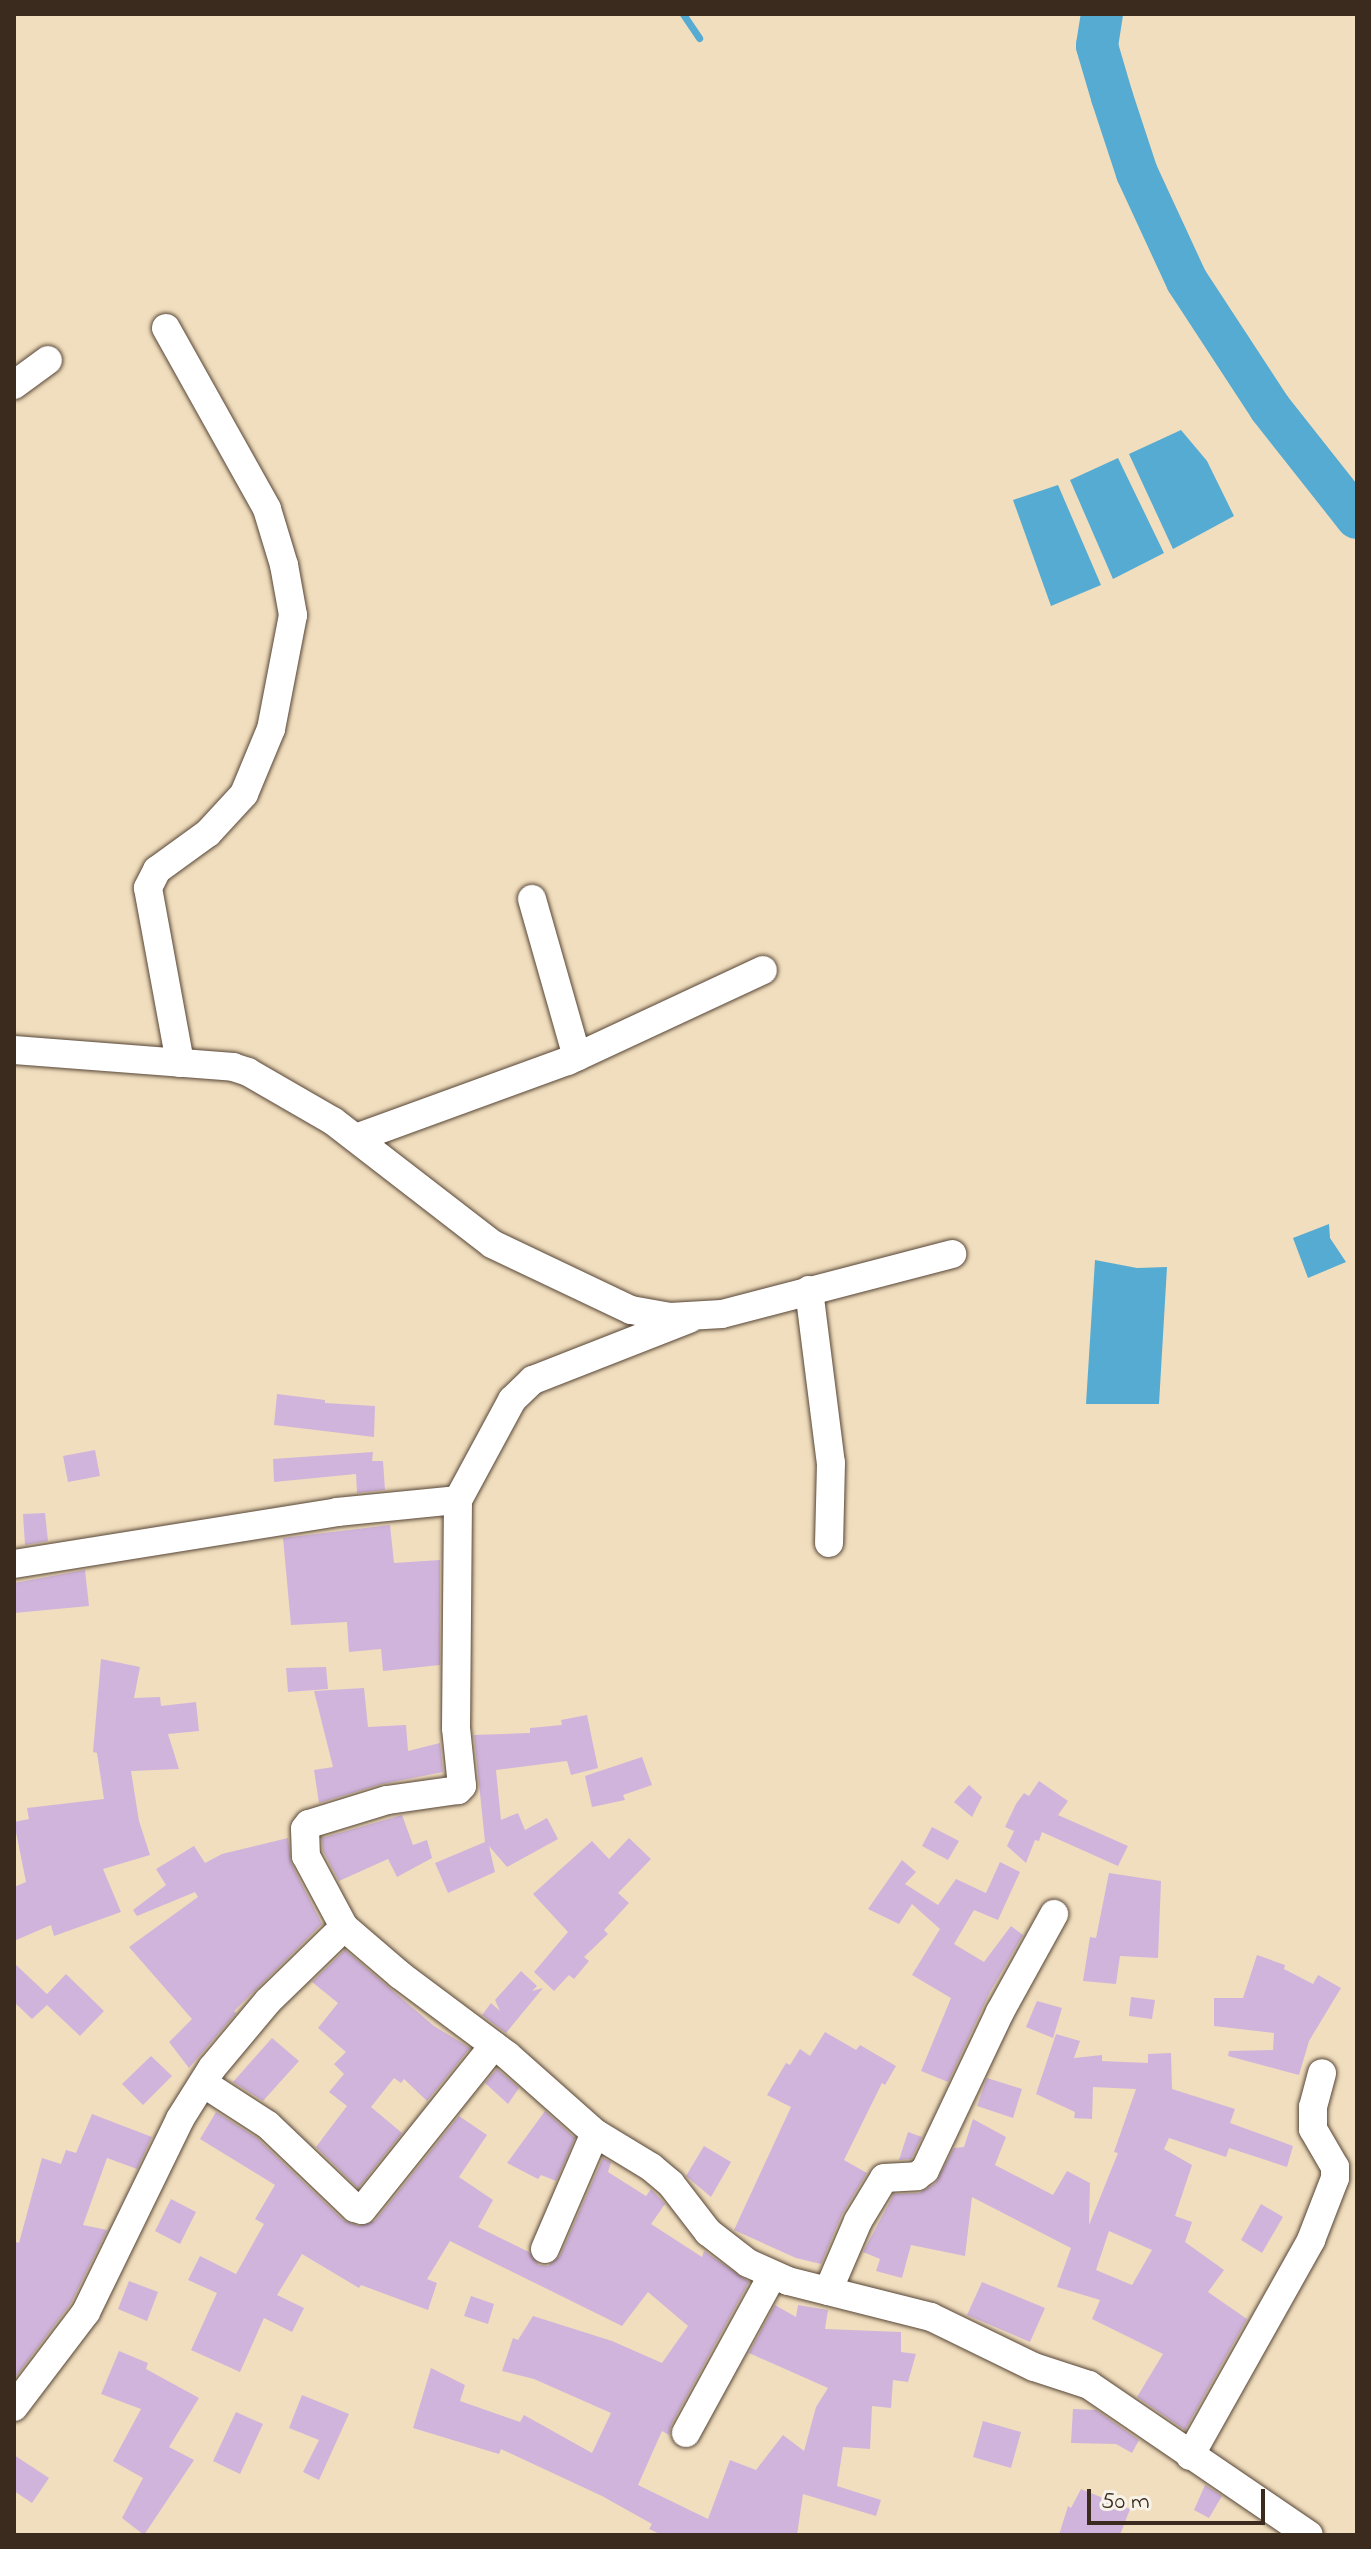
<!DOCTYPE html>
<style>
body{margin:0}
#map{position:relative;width:1371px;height:2549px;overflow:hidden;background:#f1debe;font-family:"Indie Flower",sans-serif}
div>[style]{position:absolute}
.water>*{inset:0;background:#55abd2}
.stream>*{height:7px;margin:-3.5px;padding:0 3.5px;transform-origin:3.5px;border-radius:3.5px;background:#55abd2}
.river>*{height:42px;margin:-21px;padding:0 21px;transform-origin:21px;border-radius:21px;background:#55abd2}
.building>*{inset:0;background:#d1b4dc}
.roads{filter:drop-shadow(0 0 2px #564536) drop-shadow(0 0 2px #564536)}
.minor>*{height:28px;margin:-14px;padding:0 14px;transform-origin:14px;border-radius:14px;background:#fff}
span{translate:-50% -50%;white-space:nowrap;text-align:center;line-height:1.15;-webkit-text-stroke:6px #f7f3e8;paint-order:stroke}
.frame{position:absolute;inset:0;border:16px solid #3b2a1e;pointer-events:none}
.scale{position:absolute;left:1087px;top:2489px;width:178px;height:36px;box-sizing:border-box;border:4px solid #3b2a1e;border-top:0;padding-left:10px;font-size:24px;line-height:28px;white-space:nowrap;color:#3b2a1e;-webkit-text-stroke:6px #f7f3e8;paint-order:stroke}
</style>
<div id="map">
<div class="water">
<i style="clip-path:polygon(1181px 430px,1207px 461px,1234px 516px,1173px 549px,1129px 454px)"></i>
<i style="clip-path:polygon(1118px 458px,1164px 553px,1113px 579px,1070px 480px)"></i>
<i style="clip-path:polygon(1058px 485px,1101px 585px,1051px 606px,1013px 500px)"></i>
<i style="clip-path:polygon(1329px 1224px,1330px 1238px,1346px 1262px,1308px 1278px,1293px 1238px)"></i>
<i style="clip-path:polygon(1095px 1260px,1137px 1268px,1167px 1267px,1159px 1404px,1086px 1404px)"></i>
</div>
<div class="stream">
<i style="left:683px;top:14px;width:29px;rotate:56deg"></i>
</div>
<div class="river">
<i style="left:1102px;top:14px;width:32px;rotate:99deg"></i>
<i style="left:1097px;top:46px;width:53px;rotate:73.6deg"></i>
<i style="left:1112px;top:97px;width:80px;rotate:71.8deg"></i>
<i style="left:1137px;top:173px;width:119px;rotate:65.2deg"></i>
<i style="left:1187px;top:281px;width:152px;rotate:56.8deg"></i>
<i style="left:1270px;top:408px;width:140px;rotate:51.7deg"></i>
</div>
<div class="building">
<i style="clip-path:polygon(277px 1394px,325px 1400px,325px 1403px,375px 1406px,374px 1437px,274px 1425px)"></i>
<i style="clip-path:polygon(95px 1450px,100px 1476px,68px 1482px,63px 1456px)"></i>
<i style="clip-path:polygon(373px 1452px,372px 1461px,383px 1461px,385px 1490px,357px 1493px,356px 1474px,274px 1482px,273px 1459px)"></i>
<i style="clip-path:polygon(45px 1513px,48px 1541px,25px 1545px,23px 1514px)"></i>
<i style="clip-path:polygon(390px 1525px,394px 1563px,440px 1560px,440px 1665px,383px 1671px,381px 1649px,349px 1652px,347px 1622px,291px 1625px,283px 1538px)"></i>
<i style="clip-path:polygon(85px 1570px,89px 1606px,14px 1613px,14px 1583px)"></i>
<i style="clip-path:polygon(101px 1659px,140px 1667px,134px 1698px,160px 1697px,161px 1706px,196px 1702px,199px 1731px,168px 1734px,179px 1769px,131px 1771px,139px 1821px,150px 1855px,103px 1869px,121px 1912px,54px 1936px,51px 1925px,14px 1941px,14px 1887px,26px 1882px,14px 1822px,29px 1819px,27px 1808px,104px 1799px,97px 1753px,93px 1752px)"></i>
<i style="clip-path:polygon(326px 1667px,328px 1689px,288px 1692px,286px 1668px)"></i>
<i style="clip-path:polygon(364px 1688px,368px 1727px,406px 1725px,408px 1751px,440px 1743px,443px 1772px,382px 1784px,319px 1803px,314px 1770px,333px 1767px,314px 1691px)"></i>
<i style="clip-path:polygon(587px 1715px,598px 1768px,571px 1775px,567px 1761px,496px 1770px,501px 1820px,518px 1813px,525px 1830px,547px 1818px,558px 1839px,507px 1867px,489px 1846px,495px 1872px,448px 1893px,435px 1863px,485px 1842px,474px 1735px,530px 1733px,530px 1728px,562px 1725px,561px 1720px)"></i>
<i style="clip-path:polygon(642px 1757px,652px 1785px,623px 1795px,625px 1800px,592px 1807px,585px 1776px)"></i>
<i style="clip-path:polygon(1039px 1781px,1068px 1801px,1058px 1815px,1128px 1846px,1118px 1866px,1042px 1832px,1039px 1841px,1035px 1840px,1026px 1863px,1007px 1846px,1014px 1831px,1005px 1827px,1016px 1804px,1024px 1793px,1029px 1796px)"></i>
<i style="clip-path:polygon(969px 1785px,982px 1797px,972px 1817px,954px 1802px)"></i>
<i style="clip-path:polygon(402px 1815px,413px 1845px,427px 1840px,432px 1858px,397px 1877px,388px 1859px,339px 1881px,323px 1851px,322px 1838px)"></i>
<i style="clip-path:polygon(932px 1827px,959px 1841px,948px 1860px,922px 1846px)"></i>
<i style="clip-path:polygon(288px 1838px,291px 1863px,322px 1924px,234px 2011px,236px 2013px,189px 2068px,169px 2042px,192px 2019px,129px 1947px,198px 1897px,195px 1892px,137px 1916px,133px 1910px,166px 1885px,156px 1869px,194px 1846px,205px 1863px,222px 1854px)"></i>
<i style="clip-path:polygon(629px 1838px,651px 1859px,618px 1893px,629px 1903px,604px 1930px,608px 1934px,584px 1957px,589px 1961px,574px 1979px,569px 1975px,554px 1991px,534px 1972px,568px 1932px,533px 1894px,592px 1841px,609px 1859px)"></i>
<i style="clip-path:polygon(902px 1860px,916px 1872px,905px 1884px,938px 1905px,956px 1879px,986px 1893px,1000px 1862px,1020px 1872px,998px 1920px,974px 1910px,954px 1944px,984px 1962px,1011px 1926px,1023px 1935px,990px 1992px,948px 2082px,921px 2071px,951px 1998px,912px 1975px,940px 1929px,912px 1904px,899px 1924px,868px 1909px)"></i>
<i style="clip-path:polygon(1109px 1873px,1161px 1881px,1158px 1958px,1120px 1956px,1116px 1984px,1083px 1981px,1090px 1937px,1096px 1938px)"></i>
<i style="clip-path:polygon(345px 1950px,434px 2026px,470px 2048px,427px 2101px,404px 2079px,401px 2083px,394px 2078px,371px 2107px,402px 2133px,358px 2188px,316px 2147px,347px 2106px,329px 2092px,344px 2074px,334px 2064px,346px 2052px,318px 2028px,338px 2003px,312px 1982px)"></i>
<i style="clip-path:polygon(1257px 1955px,1285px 1965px,1284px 1969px,1313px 1984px,1318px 1975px,1341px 1988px,1309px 2041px,1299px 2075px,1228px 2056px,1229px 2051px,1273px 2050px,1274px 2033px,1214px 2026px,1214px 1998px,1243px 1998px)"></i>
<i style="clip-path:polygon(14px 1963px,47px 1994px,66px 1974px,104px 2011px,80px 2036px,47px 2005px,32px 2019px,14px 2002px)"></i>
<i style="clip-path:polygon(521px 1971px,537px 1986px,532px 1991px,543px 1988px,506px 2033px,482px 2015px,491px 2003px,500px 2011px,495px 2000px)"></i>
<i style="clip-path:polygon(1131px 1997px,1155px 2000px,1152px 2019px,1129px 2016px)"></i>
<i style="clip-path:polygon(1037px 2001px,1062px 2008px,1053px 2038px,1026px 2027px)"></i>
<i style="clip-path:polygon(825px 2032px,856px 2050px,860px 2045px,896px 2066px,885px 2085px,882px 2083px,844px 2160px,867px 2173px,842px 2214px,821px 2264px,796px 2258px,734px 2230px,791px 2107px,767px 2095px,786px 2063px,790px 2065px,800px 2049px,810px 2056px)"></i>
<i style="clip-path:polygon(evenodd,1056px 2034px,1080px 2041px,1074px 2058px,1102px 2055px,1102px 2061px,1148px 2063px,1148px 2054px,1171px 2053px,1172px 2089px,1235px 2109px,1230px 2123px,1293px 2146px,1287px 2167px,1229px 2148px,1226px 2157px,1169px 2138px,1164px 2149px,1192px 2165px,1175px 2216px,1192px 2222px,1185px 2242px,1224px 2270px,1208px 2292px,1247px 2319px,1185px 2430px,1137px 2397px,1163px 2354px,1092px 2319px,1100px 2300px,1057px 2287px,1071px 2248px,972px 2197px,965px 2256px,911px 2245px,902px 2278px,876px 2271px,880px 2259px,863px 2252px,894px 2194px,919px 2193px,935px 2184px,954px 2148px,964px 2147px,973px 2119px,1006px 2137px,995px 2165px,1053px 2195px,1067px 2171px,1090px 2183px,1089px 2225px,1118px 2153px,1114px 2152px,1136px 2089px,1093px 2087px,1092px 2119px,1074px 2118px,1075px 2112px,1036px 2094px,1056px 2034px,1109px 2231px,1152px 2250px,1132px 2285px,1096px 2270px,1109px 2231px)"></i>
<i style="clip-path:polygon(272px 2038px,299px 2061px,263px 2101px,233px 2082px)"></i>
<i style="clip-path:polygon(151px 2056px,172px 2076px,143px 2105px,122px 2084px)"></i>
<i style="clip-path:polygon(497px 2069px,519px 2088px,508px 2104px,485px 2083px)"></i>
<i style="clip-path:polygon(987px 2078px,1022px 2089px,1013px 2118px,977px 2106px)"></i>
<i style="clip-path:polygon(545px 2111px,575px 2138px,556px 2181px,541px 2175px,538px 2179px,507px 2163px)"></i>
<i style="clip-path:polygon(216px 2112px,257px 2138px,343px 2220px,358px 2226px,375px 2221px,459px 2116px,487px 2135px,459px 2177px,493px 2200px,478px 2227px,529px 2252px,539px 2265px,548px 2266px,560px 2256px,603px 2158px,611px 2162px,608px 2172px,646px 2196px,651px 2189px,665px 2204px,651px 2224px,702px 2257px,704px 2251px,749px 2282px,671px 2425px,669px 2435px,662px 2431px,638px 2485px,708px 2519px,730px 2460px,756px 2470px,783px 2435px,804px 2451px,816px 2407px,828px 2388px,749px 2353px,775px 2305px,796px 2317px,798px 2305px,828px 2310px,825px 2329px,901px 2332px,901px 2352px,916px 2354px,908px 2382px,893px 2380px,891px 2408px,872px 2406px,870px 2449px,843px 2447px,837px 2486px,881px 2500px,876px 2516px,803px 2494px,797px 2535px,662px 2535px,649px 2529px,652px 2524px,602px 2496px,501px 2449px,499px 2454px,413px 2428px,431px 2368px,465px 2385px,460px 2401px,520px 2422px,524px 2415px,592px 2453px,611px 2413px,534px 2379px,502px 2371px,513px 2338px,518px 2340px,533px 2316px,612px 2341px,662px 2363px,688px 2326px,648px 2292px,622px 2326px,450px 2241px,427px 2279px,437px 2283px,428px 2310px,361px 2285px,359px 2288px,302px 2254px,277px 2295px,304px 2308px,292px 2332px,264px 2318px,240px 2372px,191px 2350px,217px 2293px,188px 2280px,200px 2256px,236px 2274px,264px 2224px,255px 2219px,275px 2185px,200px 2139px)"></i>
<i style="clip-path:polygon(92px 2114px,152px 2137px,137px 2169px,107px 2158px,83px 2225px,107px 2230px,71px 2303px,14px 2379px,14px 2241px,19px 2243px,42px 2158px,61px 2164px,66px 2150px,76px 2153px)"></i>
<i style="clip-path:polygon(908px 2132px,922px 2137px,911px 2159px,899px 2160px)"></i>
<i style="clip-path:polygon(704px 2146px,731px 2162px,711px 2197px,686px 2176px)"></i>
<i style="clip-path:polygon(171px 2199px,196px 2212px,180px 2244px,155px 2231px)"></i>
<i style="clip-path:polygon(1261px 2204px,1283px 2217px,1262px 2253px,1241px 2240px)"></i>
<i style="clip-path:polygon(129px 2281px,158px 2292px,147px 2321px,118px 2309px)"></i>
<i style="clip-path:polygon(982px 2282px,1045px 2308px,1030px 2342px,967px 2315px)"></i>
<i style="clip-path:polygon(471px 2296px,494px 2304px,488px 2324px,464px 2316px)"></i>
<i style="clip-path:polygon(119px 2351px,148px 2363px,146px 2369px,199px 2398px,169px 2447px,194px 2460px,144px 2535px,122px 2518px,143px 2478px,113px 2461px,141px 2409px,101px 2394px)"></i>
<i style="clip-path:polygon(302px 2395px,349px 2414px,319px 2480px,303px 2472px,319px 2440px,289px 2428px)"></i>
<i style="clip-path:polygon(1073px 2409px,1096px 2410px,1139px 2440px,1132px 2453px,1116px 2444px,1071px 2443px)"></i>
<i style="clip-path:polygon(236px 2412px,263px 2424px,240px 2474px,213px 2461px)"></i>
<i style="clip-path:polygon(983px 2421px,1021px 2432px,1011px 2468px,973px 2457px)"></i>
<i style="clip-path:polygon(14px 2455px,49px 2478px,32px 2503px,14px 2491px)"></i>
<i style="clip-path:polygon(1205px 2485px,1222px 2496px,1209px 2518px,1194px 2510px)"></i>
<i style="clip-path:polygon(1081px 2489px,1130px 2509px,1120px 2535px,1059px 2535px,1068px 2506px,1071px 2508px)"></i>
</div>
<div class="roads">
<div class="minor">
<i style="left:166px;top:328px;width:207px;rotate:60.8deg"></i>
<i style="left:267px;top:509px;width:59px;rotate:73.1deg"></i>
<i style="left:284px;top:565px;width:51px;rotate:79.8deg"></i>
<i style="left:293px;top:615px;width:116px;rotate:100.9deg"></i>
<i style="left:271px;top:729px;width:70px;rotate:112.6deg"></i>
<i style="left:244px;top:794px;width:53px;rotate:132.7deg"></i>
<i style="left:208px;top:833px;width:63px;rotate:144deg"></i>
<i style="left:157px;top:870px;width:20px;rotate:117deg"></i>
<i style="left:148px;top:888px;width:178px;rotate:79.6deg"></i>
<i style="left:14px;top:385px;width:42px;rotate:-36.3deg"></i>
<i style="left:532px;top:899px;width:164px;rotate:74.1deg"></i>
<i style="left:14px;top:1050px;width:220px;rotate:4.4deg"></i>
<i style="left:233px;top:1067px;width:16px;rotate:18deg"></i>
<i style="left:248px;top:1072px;width:98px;rotate:30deg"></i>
<i style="left:333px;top:1121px;width:201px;rotate:37.7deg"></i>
<i style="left:492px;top:1244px;width:154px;rotate:25.4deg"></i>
<i style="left:631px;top:1310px;width:40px;rotate:10deg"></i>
<i style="left:670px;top:1317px;width:52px;rotate:-3.3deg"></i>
<i style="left:722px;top:1314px;width:238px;rotate:-14.6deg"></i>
<i style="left:356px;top:1138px;width:226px;rotate:-20deg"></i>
<i style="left:568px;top:1061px;width:215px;rotate:-25deg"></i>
<i style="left:809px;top:1290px;width:174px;rotate:82.8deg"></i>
<i style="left:831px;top:1463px;width:80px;rotate:91.4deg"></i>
<i style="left:458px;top:1500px;width:228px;rotate:90.5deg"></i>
<i style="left:456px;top:1728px;width:58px;rotate:84.1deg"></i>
<i style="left:462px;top:1786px;width:6px;rotate:135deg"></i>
<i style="left:458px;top:1790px;width:72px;rotate:172deg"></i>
<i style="left:387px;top:1800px;width:82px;rotate:162.9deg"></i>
<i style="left:309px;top:1824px;width:6px;rotate:129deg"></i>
<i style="left:305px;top:1829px;width:27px;rotate:88deg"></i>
<i style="left:306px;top:1856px;width:81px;rotate:61.8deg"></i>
<i style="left:344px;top:1927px;width:74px;rotate:40.6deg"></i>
<i style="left:400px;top:1975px;width:134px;rotate:36.8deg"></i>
<i style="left:507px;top:2055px;width:118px;rotate:41.6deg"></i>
<i style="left:595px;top:2133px;width:66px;rotate:31.3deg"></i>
<i style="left:651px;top:2167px;width:26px;rotate:40deg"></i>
<i style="left:671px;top:2184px;width:61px;rotate:52.4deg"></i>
<i style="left:708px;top:2232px;width:51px;rotate:37.8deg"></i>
<i style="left:748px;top:2263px;width:44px;rotate:24.2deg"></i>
<i style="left:788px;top:2281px;width:147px;rotate:14.1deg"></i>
<i style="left:931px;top:2317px;width:114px;rotate:25.9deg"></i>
<i style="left:1034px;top:2367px;width:58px;rotate:18.1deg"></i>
<i style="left:1089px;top:2385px;width:266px;rotate:34.3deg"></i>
<i style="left:14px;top:1564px;width:327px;rotate:-9.1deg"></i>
<i style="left:337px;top:1512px;width:122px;rotate:-5.7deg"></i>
<i style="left:458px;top:1500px;width:114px;rotate:-61.6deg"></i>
<i style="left:512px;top:1400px;width:29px;rotate:-44deg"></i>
<i style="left:533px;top:1380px;width:168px;rotate:-21.4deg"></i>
<i style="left:203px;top:2083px;width:77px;rotate:32.9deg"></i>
<i style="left:268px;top:2125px;width:120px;rotate:43.7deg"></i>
<i style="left:355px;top:2208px;width:7px;rotate:16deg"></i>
<i style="left:362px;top:2210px;width:211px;rotate:-51.3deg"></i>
<i style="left:545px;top:2249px;width:126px;rotate:-66.7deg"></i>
<i style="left:828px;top:2291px;width:76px;rotate:-66.8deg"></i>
<i style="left:858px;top:2221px;width:50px;rotate:-58.8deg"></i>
<i style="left:884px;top:2178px;width:33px;rotate:-3deg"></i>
<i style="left:917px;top:2176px;width:10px;rotate:-37deg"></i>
<i style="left:925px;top:2170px;width:175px;rotate:-64.6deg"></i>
<i style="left:1000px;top:2012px;width:112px;rotate:-61.1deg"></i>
<i style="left:14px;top:2407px;width:119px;rotate:-52.8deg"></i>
<i style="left:86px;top:2312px;width:215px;rotate:-64deg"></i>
<i style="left:180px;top:2119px;width:60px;rotate:-57.9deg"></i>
<i style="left:212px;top:2068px;width:87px;rotate:-50.1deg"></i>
<i style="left:268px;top:2001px;width:106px;rotate:-44.2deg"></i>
<i style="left:686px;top:2433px;width:179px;rotate:-61.3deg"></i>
<i style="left:1190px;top:2456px;width:248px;rotate:-60.7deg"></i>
<i style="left:1311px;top:2240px;width:66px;rotate:-68.8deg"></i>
<i style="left:1335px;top:2178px;width:11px;rotate:-90deg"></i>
<i style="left:1335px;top:2167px;width:44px;rotate:-120.1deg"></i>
<i style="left:1313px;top:2129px;width:22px;rotate:-90deg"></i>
<i style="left:1313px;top:2107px;width:35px;rotate:-75deg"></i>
</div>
</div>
<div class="frame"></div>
<div class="scale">50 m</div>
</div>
